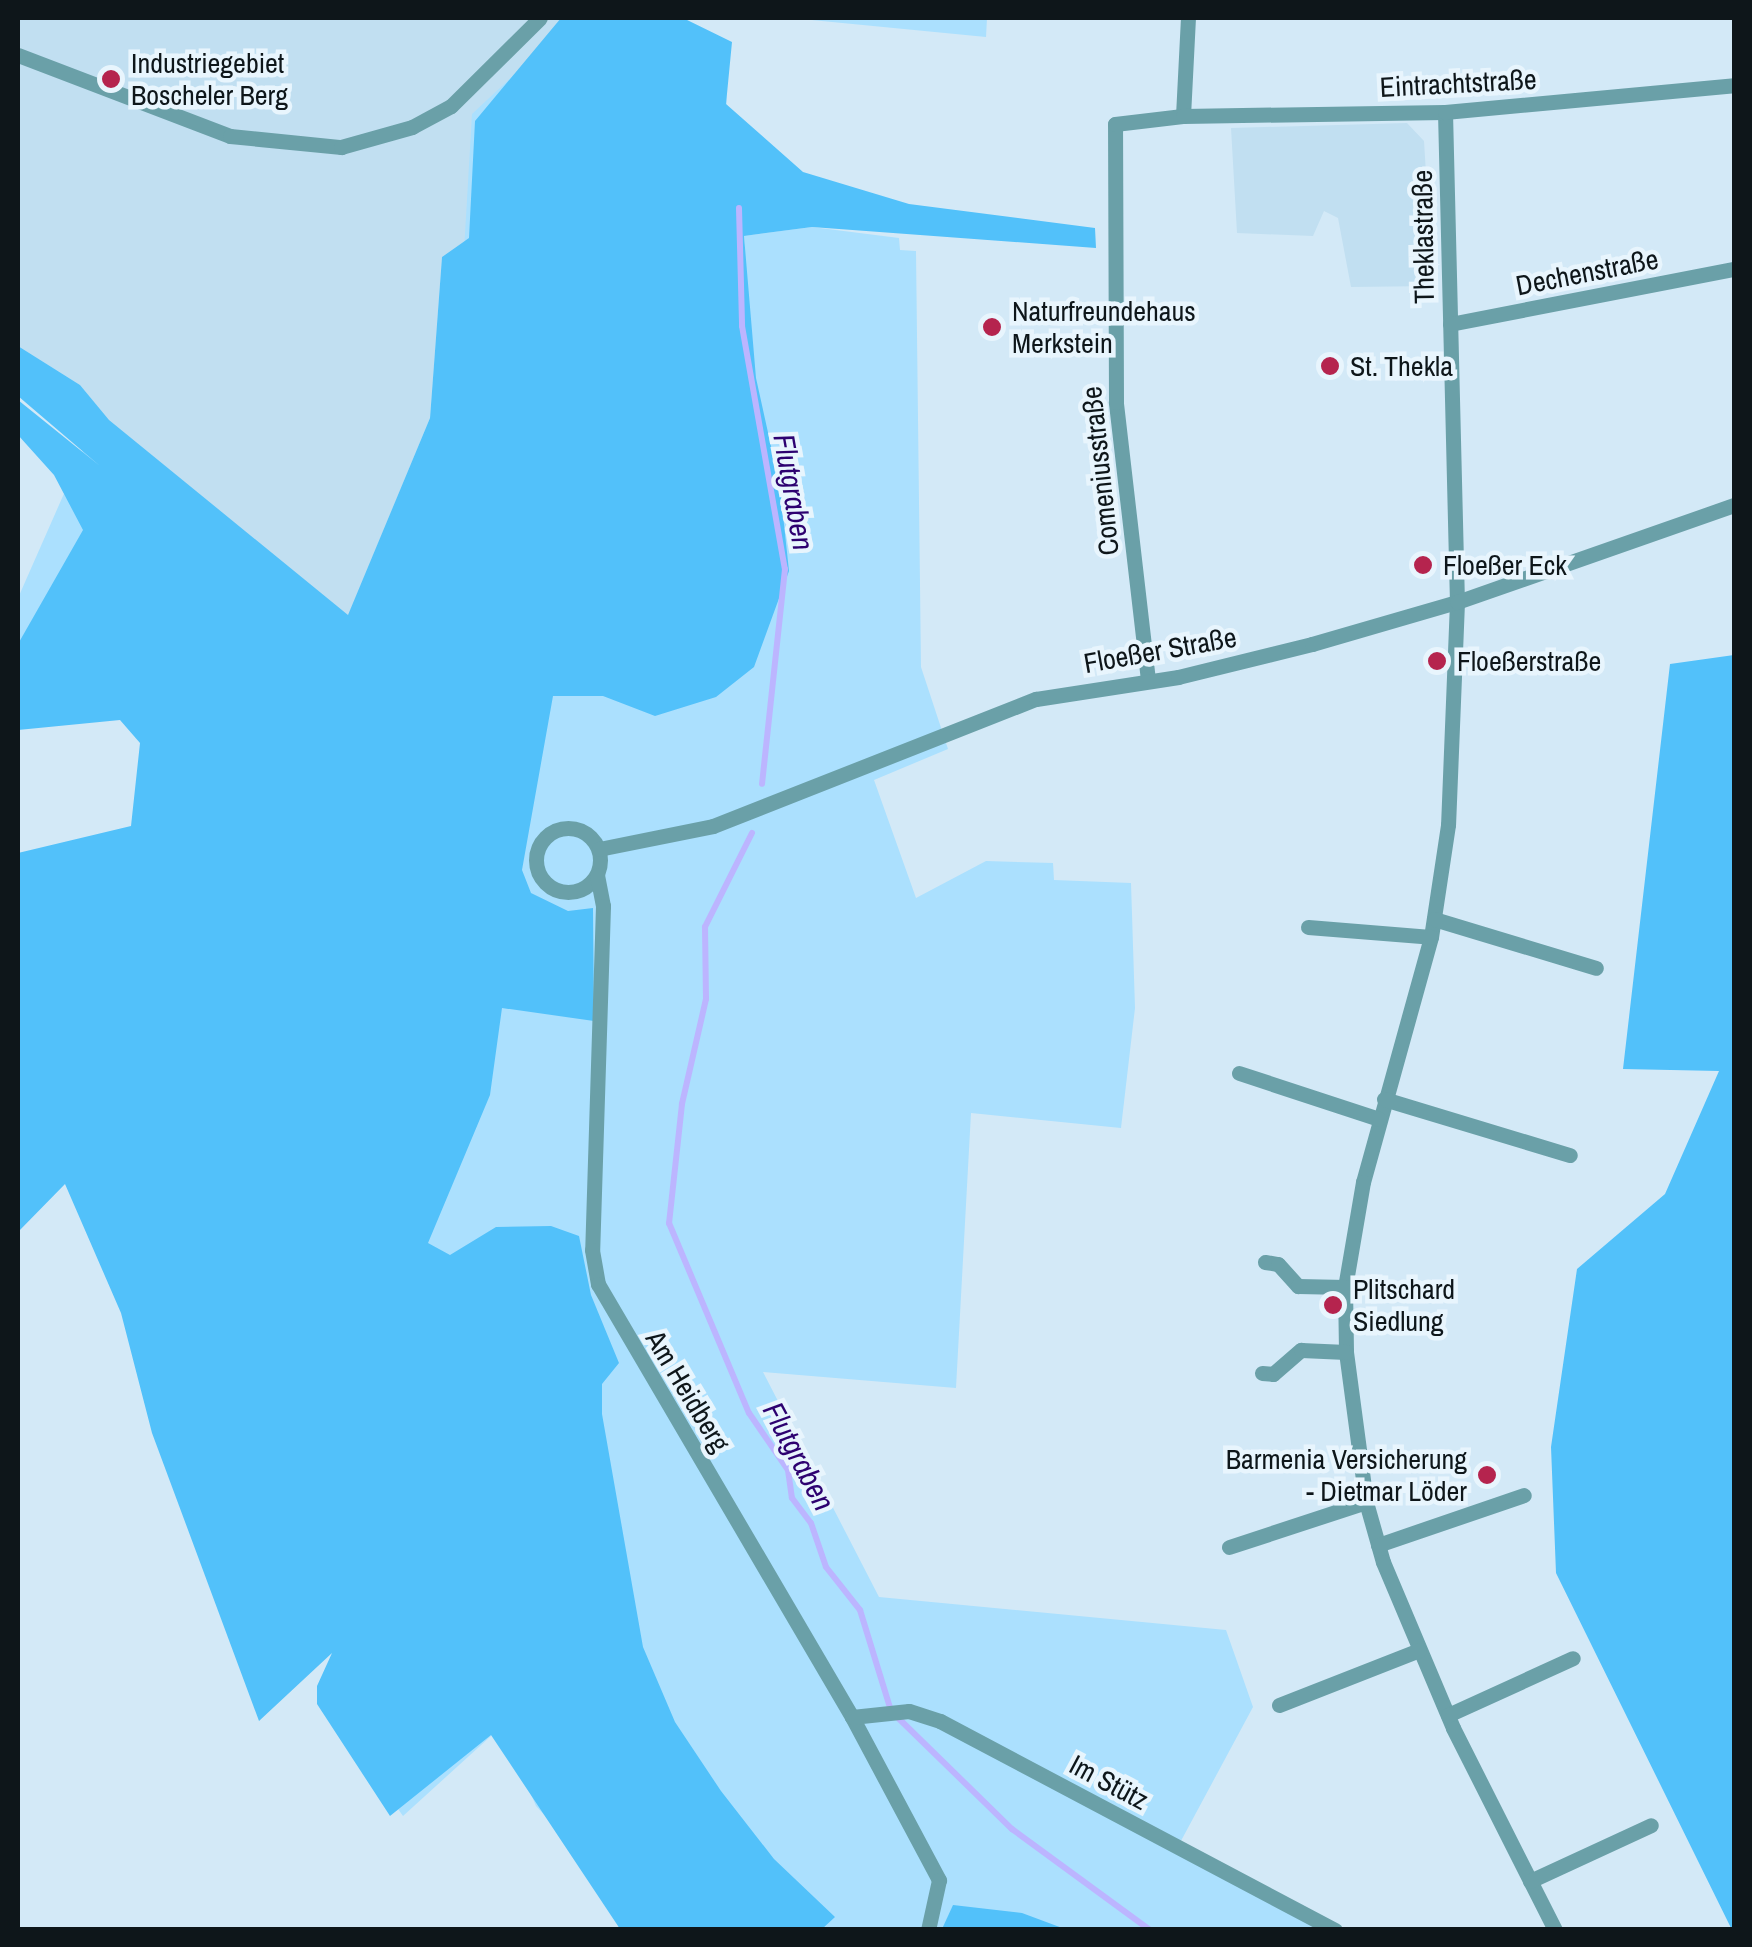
<!DOCTYPE html>
<meta charset="utf-8">
<style>
body{margin:0}
#map{position:relative;width:1752px;height:1947px;overflow:hidden;background:#d3e9f7;font-family:"Archivo Narrow",sans-serif}
div>[style]{position:absolute}
.built>*{inset:0;background:#c1dff1}
.green>*{inset:0;background:#abe0fe}
.forest>*{inset:0;background:#52c1fa}
.stream>*{height:6px;margin:-3px;padding:0 3px;transform-origin:3px;border-radius:3px;background:#bcb5ff}
.minor>*{height:15px;margin:-7.5px;padding:0 7.5px;transform-origin:7.5px;border-radius:7.5px;background:#6aa0a8}
.minor>.ring{margin:-7.5px;padding:0;box-sizing:content-box;background:none;border:15px solid #6aa0a8;border-radius:50%}
.dots>*{width:28px;height:28px;translate:-50% -50%;box-sizing:border-box;border:5px solid #e8f5fd;border-radius:50%}
span{translate:-50% -50%;white-space:nowrap;text-align:center;line-height:1.15;-webkit-text-stroke:9px #e8f5fd;paint-order:stroke}
.poi-label{font-size:28px;color:#0e161a}
.left{translate:0 -50%;text-align:left}
.right{translate:-100% -50%;text-align:right}
.street-label{font-size:28px;color:#0e161a}
.water-label{font-size:30px;color:#2d0170;font-style:italic}
.frame{position:absolute;inset:0;border:20px solid #0e161a;pointer-events:none}
</style>
<div id="map">
<div class="built">
<i style="clip-path:polygon(18px 18px,561px 18px,518px 74px,469px 238px,442px 257px,430px 418px,348px 616px,109px 421px,80px 385px,18px 346px)"></i>
<i style="clip-path:polygon(1407px 123px,1424px 141px,1433px 286px,1351px 287px,1338px 218px,1324px 211px,1313px 236px,1237px 233px,1231px 128px)"></i>
</div>
<div class="green">
<i style="clip-path:polygon(791px 18px,987px 18px,986px 37px)"></i>
<i style="clip-path:polygon(726px 59px,727px 147px,745px 249px,744px 236px,812px 227px,899px 238px,900px 250px,916px 251px,921px 667px,948px 749px,874px 780px,916px 898px,986px 861px,1053px 863px,1054px 880px,1131px 883px,1135px 1008px,1121px 1128px,971px 1113px,956px 1388px,763px 1372px,879px 1597px,1226px 1630px,1253px 1707px,1175px 1852px,1322px 1929px,633px 1929px,592px 1867px,536px 1806px,502px 1726px,403px 1816px,375px 1776px,143px 828px,152px 704px,18px 721px,18px 598px,96px 421px,350px 641px,442px 414px,464px 251px,472px 114px,520px 69px)"></i>
</div>
<div class="forest">
<i style="clip-path:polygon(561px 18px,683px 18px,732px 42px,726px 104px,803px 172px,909px 204px,1095px 228px,1096px 248px,812px 227px,744px 236px,756px 378px,780px 487px,789px 571px,754px 667px,716px 697px,655px 716px,603px 696px,553px 696px,522px 870px,531px 893px,568px 911px,593px 908px,594px 1021px,502px 1008px,490px 1095px,428px 1243px,450px 1255px,496px 1227px,551px 1226px,579px 1236px,591px 1295px,619px 1363px,602px 1384px,602px 1414px,643px 1647px,675px 1722px,721px 1791px,774px 1859px,835px 1917px,822px 1929px,620px 1929px,491px 1735px,390px 1816px,317px 1704px,317px 1686px,332px 1653px,259px 1721px,152px 1433px,121px 1313px,65px 1184px,18px 1232px,18px 853px,131px 826px,140px 743px,120px 720px,18px 730px,18px 644px,83px 530px,54px 475px,18px 435px,18px 400px,100px 466px,18px 396px,18px 346px,80px 385px,109px 420px,348px 615px,430px 418px,442px 257px,469px 238px,475px 121px)"></i>
<i style="clip-path:polygon(1734px 655px,1734px 1929px,1732px 1930px,1556px 1573px,1551px 1447px,1577px 1269px,1665px 1194px,1719px 1071px,1623px 1069px,1670px 664px)"></i>
<i style="clip-path:polygon(953px 1905px,1022px 1913px,1065px 1929px,942px 1929px)"></i>
</div>
<div class="stream">
<i style="left:739px;top:208px;width:118px;rotate:88.5deg"></i>
<i style="left:742px;top:326px;width:247px;rotate:80deg"></i>
<i style="left:785px;top:569px;width:216px;rotate:96.1deg"></i>
<i style="left:752px;top:833px;width:105px;rotate:116.6deg"></i>
<i style="left:705px;top:927px;width:72px;rotate:89.2deg"></i>
<i style="left:706px;top:999px;width:108px;rotate:102.9deg"></i>
<i style="left:682px;top:1104px;width:120px;rotate:96.2deg"></i>
<i style="left:669px;top:1223px;width:206px;rotate:67.2deg"></i>
<i style="left:749px;top:1413px;width:69px;rotate:55.6deg"></i>
<i style="left:788px;top:1470px;width:28px;rotate:82deg"></i>
<i style="left:792px;top:1498px;width:31px;rotate:53deg"></i>
<i style="left:811px;top:1523px;width:46px;rotate:71.2deg"></i>
<i style="left:826px;top:1567px;width:55px;rotate:51.7deg"></i>
<i style="left:860px;top:1610px;width:106px;rotate:72.9deg"></i>
<i style="left:891px;top:1711px;width:169px;rotate:44.3deg"></i>
<i style="left:1012px;top:1829px;width:171px;rotate:36.2deg"></i>
</div>
<div class="minor">
<i style="left:18px;top:55px;width:227px;rotate:20.9deg"></i>
<i style="left:230px;top:136px;width:112px;rotate:5.7deg"></i>
<i style="left:341px;top:147px;width:74px;rotate:-15.7deg"></i>
<i style="left:412px;top:127px;width:44px;rotate:-28.3deg"></i>
<i style="left:451px;top:106px;width:125px;rotate:-44.7deg"></i>
<i style="left:1445px;top:112px;width:490px;rotate:88.6deg"></i>
<i style="left:1457px;top:602px;width:223px;rotate:92.3deg"></i>
<i style="left:1448px;top:825px;width:113px;rotate:98.6deg"></i>
<i style="left:1431px;top:937px;width:254px;rotate:105.5deg"></i>
<i style="left:1363px;top:1182px;width:107px;rotate:99.7deg"></i>
<i style="left:1345px;top:1287px;width:65px;rotate:89.1deg"></i>
<i style="left:1346px;top:1352px;width:151px;rotate:82.4deg"></i>
<i style="left:1366px;top:1502px;width:62px;rotate:74.2deg"></i>
<i style="left:1383px;top:1562px;width:180px;rotate:67.1deg"></i>
<i style="left:1453px;top:1728px;width:226px;rotate:63.2deg"></i>
<i style="left:1183px;top:116px;width:98px;rotate:-87.1deg"></i>
<i style="left:1450px;top:324px;width:289px;rotate:-11deg"></i>
<i style="left:1148px;top:680px;width:280px;rotate:-96.6deg"></i>
<i style="left:1116px;top:402px;width:278px;rotate:-90.2deg"></i>
<i style="left:1115px;top:124px;width:68px;rotate:-6.7deg"></i>
<i style="left:1183px;top:116px;width:262px;rotate:-0.9deg"></i>
<i style="left:1445px;top:112px;width:290px;rotate:-5.3deg"></i>
<i class="ring" style="left:536px;top:828px;width:49px;height:49px"></i>
<i style="left:599px;top:849px;width:116px;rotate:-11.4deg"></i>
<i style="left:713px;top:826px;width:347px;rotate:-21.5deg"></i>
<i style="left:1036px;top:699px;width:144px;rotate:-8.8deg"></i>
<i style="left:1178px;top:677px;width:138px;rotate:-13.8deg"></i>
<i style="left:1312px;top:644px;width:151px;rotate:-16.2deg"></i>
<i style="left:1457px;top:602px;width:293px;rotate:-19.3deg"></i>
<i style="left:597px;top:875px;width:32px;rotate:79deg"></i>
<i style="left:603px;top:906px;width:344px;rotate:91.8deg"></i>
<i style="left:592px;top:1250px;width:35px;rotate:80deg"></i>
<i style="left:598px;top:1284px;width:502px;rotate:59.6deg"></i>
<i style="left:852px;top:1717px;width:185px;rotate:61.9deg"></i>
<i style="left:939px;top:1880px;width:51px;rotate:102.4deg"></i>
<i style="left:1434px;top:919px;width:169px;rotate:16.8deg"></i>
<i style="left:1308px;top:927px;width:123px;rotate:4.6deg"></i>
<i style="left:1239px;top:1073px;width:147px;rotate:18.2deg"></i>
<i style="left:1384px;top:1099px;width:194px;rotate:16.8deg"></i>
<i style="left:1265px;top:1262px;width:13px;rotate:9deg"></i>
<i style="left:1278px;top:1264px;width:30px;rotate:48deg"></i>
<i style="left:1298px;top:1286px;width:47px;rotate:1.2deg"></i>
<i style="left:1262px;top:1373px;width:11px;rotate:5deg"></i>
<i style="left:1273px;top:1374px;width:37px;rotate:-41deg"></i>
<i style="left:1301px;top:1350px;width:45px;rotate:2.5deg"></i>
<i style="left:1378px;top:1545px;width:154px;rotate:-18.9deg"></i>
<i style="left:1229px;top:1547px;width:144px;rotate:-18.2deg"></i>
<i style="left:1279px;top:1705px;width:150px;rotate:-21.4deg"></i>
<i style="left:1448px;top:1715px;width:137px;rotate:-24.5deg"></i>
<i style="left:852px;top:1717px;width:57px;rotate:-6deg"></i>
<i style="left:909px;top:1711px;width:33px;rotate:18deg"></i>
<i style="left:940px;top:1721px;width:447px;rotate:27.9deg"></i>
<i style="left:1530px;top:1881px;width:133px;rotate:-24.8deg"></i>
</div>
<div class="dots">
<i style="left:111px;top:79px;background:#b5244e"></i>
<i style="left:992px;top:327px;background:#b5244e"></i>
<i style="left:1330px;top:366px;background:#b5244e"></i>
<i style="left:1423px;top:565px;background:#b5244e"></i>
<i style="left:1437px;top:661px;background:#b5244e"></i>
<i style="left:1333px;top:1305px;background:#b5244e"></i>
<i style="left:1487px;top:1475px;background:#b5244e"></i>
</div>
<div class="poi-label">
<span class="left" style="left:131px;top:79px">Industriegebiet<br>Boscheler Berg</span>
<span class="left" style="left:1012px;top:327px">Naturfreundehaus<br>Merkstein</span>
<span class="left" style="left:1350px;top:366px">St. Thekla</span>
<span class="left" style="left:1443px;top:565px">Floeßer Eck</span>
<span class="left" style="left:1457px;top:661px">Floeßerstraße</span>
<span class="left" style="left:1353px;top:1305px">Plitschard<br>Siedlung</span>
<span class="right" style="left:1467px;top:1475px">Barmenia Versicherung<br>- Dietmar Löder</span>
</div>
<div class="street-label">
<span style="left:1458px;top:83px;rotate:-3deg">Eintrachtstraße</span>
<span style="left:1423px;top:237px;rotate:-91deg">Theklastraße</span>
<span style="left:1587px;top:272px;rotate:-11deg">Dechenstraße</span>
<span style="left:1100px;top:471px;rotate:-96deg">Comeniusstraße</span>
<span style="left:1160px;top:650px;rotate:-10deg">Floeßer Straße</span>
<span style="left:688px;top:1391px;rotate:59deg">Am Heidberg</span>
<span style="left:1109px;top:1782px;rotate:28deg">Im Stütz</span>
</div>
<div class="water-label">
<span style="left:794px;top:492px;rotate:80deg">Flutgraben</span>
<span style="left:799px;top:1456px;rotate:62deg">Flutgraben</span>
</div>
<div class="frame"></div>
</div>
